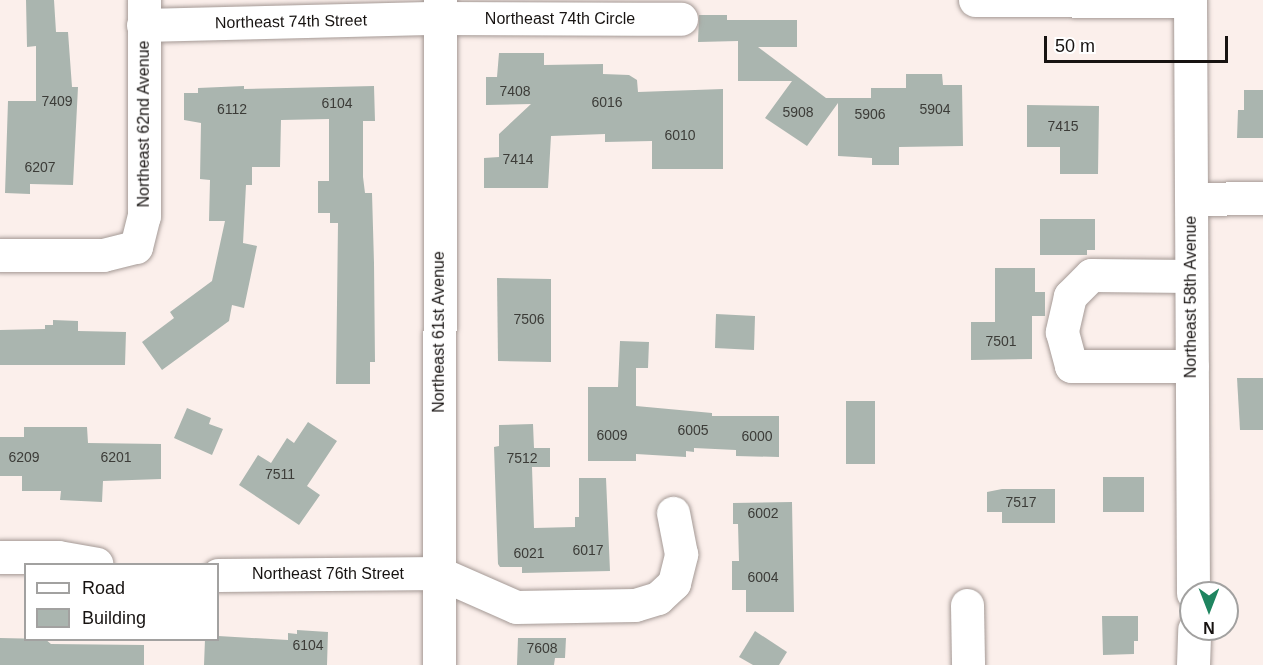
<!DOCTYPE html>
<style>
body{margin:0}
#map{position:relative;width:1263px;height:665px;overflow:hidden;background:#fbefeb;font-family:Arial,sans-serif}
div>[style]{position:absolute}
.building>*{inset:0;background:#aab5af}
.roads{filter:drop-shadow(0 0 2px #a49995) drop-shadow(0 0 2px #a49995)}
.minor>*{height:33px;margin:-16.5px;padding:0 16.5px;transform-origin:16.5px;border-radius:16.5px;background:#fff}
span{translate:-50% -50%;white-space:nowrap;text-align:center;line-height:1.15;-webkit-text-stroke:4.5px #fff;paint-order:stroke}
.number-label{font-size:14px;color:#3c3c38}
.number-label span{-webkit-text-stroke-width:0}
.street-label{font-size:16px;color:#171311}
.legend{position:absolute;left:24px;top:563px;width:195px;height:78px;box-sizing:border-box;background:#fff;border:2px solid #a2a1a0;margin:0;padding:8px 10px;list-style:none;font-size:18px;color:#171311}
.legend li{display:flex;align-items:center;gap:12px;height:30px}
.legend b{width:30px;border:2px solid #a2a1a0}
.north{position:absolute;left:1179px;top:581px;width:60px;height:60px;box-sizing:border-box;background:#fff;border:2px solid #a2a1a0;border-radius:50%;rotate:180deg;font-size:16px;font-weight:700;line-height:24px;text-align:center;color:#171311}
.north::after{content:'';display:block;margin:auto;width:21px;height:27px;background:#1f8560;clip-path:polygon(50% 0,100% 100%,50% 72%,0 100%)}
.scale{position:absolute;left:1044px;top:36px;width:184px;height:27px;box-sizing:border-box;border:3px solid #171311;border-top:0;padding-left:8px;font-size:18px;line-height:21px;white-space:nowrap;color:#171311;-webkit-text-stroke:4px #fff;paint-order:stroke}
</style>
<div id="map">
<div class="building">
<i style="clip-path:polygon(26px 0,54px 0,56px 32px,68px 32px,72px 87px,78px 87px,73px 185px,30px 184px,30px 194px,5px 193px,8px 101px,36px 101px,36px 46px,27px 47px)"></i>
<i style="clip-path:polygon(699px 15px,727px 15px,727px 20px,797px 20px,797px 47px,758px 47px,826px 98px,871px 98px,871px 88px,906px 88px,906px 74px,942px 74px,943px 85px,962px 85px,963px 146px,899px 147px,899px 165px,872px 165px,872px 158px,838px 156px,838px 103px,807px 146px,765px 118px,792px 81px,738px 81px,738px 41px,698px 42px)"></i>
<i style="clip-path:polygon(499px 53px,544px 53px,544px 65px,603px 64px,603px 74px,629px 75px,637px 80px,638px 92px,723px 89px,723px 169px,652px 169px,652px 141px,605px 142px,605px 134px,551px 136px,548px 188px,484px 188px,484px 158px,499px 157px,499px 134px,531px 104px,486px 105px,486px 77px,497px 77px)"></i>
<i style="clip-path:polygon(244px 86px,244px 89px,374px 86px,375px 121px,363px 121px,363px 177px,365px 193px,372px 193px,374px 263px,375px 362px,370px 362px,370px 384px,336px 384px,338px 223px,330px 223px,330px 213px,318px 213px,318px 181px,329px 181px,329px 119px,281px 120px,280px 167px,252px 167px,252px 185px,246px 185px,243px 243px,257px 246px,244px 308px,232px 305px,229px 321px,162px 370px,142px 342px,174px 318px,170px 312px,212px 281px,225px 221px,209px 221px,210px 180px,200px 179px,201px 123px,184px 120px,184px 93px,198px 93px,198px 88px)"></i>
<i style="clip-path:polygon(1244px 90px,1263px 90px,1263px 138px,1237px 138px,1238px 110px,1244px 110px)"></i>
<i style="clip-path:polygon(1027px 105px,1099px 106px,1098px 174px,1060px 174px,1060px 147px,1027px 147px)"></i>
<i style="clip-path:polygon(1040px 219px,1095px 219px,1095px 250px,1087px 250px,1087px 255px,1040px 255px)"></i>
<i style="clip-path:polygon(995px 268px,1035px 268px,1035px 292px,1045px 292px,1045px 316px,1032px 316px,1032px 359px,971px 360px,971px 322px,995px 322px)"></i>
<i style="clip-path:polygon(497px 278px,551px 279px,551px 362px,498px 361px)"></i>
<i style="clip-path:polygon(716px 314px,755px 316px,754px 350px,715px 348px)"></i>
<i style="clip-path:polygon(53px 320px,78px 321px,78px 331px,126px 332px,125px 365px,0 365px,0 330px,45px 329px,45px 325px,53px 325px)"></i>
<i style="clip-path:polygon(620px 341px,649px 342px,648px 368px,636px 368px,636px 406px,712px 413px,712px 416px,779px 416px,779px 457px,736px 456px,736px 450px,694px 448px,694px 452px,686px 451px,686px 457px,636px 454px,636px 461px,588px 461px,588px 387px,618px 387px)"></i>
<i style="clip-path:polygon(1237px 378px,1263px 378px,1263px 430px,1240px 430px)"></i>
<i style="clip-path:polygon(846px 401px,875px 401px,875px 464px,846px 464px)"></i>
<i style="clip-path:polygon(187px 408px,211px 418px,209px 424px,223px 429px,212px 455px,174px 438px)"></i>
<i style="clip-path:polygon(308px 422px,337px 441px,307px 486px,320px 495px,299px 525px,239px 485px,258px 455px,271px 463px,287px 438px,294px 443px)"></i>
<i style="clip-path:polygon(533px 424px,534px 448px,550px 448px,550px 467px,532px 467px,534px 528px,575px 527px,575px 517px,579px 517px,579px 478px,606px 478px,610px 571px,522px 573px,522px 567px,500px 567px,498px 564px,494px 447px,499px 446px,499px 425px)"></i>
<i style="clip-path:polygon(24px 427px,87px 427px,88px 443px,161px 444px,161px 479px,103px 481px,102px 502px,60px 500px,61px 491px,22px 491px,22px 476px,0 476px,0 437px,24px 437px)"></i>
<i style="clip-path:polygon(1103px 477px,1144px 477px,1144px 512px,1103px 512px)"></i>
<i style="clip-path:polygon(1002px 489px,1055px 489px,1055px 523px,1002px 523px,1002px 512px,987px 512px,987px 492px)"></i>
<i style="clip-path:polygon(792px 502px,794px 612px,746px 612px,746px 590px,732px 590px,732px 561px,739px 561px,738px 524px,733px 524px,733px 503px)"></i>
<i style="clip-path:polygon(1102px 616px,1138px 616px,1138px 641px,1134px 641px,1134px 654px,1103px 655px)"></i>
<i style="clip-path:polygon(297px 630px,328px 632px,327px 665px,204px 665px,205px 639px,218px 639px,218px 636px,288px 640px,288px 633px,297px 634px)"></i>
<i style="clip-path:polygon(755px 631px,787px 652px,779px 665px,753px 665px,739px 657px)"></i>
<i style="clip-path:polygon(0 638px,45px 639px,51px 644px,144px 645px,144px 665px,0 665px)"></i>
<i style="clip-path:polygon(518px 638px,566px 638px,565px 658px,555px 658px,554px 665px,517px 665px)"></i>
</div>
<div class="roads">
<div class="minor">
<i style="left:975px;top:0;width:215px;rotate:0.3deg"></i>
<i style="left:1190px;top:0;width:593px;rotate:89.71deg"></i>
<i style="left:143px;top:25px;width:296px;rotate:-1.4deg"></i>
<i style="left:439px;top:18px;width:242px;rotate:0.2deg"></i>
<i style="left:1191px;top:199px;width:72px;rotate:-0.8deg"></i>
<i style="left:0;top:255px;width:103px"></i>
<i style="left:103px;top:255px;width:34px;rotate:-14deg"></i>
<i style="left:136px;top:247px;width:32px;rotate:-76deg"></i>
<i style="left:144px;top:216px;width:216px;rotate:-90deg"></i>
<i style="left:1191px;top:276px;width:100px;rotate:-179.4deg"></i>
<i style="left:1091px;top:275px;width:30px;rotate:135deg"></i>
<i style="left:1070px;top:296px;width:37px;rotate:103deg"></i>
<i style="left:1062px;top:332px;width:35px;rotate:75deg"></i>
<i style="left:1071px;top:366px;width:121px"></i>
<i style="left:0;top:557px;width:58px"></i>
<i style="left:58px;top:557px;width:39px;rotate:10deg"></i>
<i style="left:218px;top:575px;width:221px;rotate:-0.5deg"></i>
<i style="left:439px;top:573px;width:84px;rotate:23.8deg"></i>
<i style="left:516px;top:607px;width:119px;rotate:-1deg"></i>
<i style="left:635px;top:605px;width:24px;rotate:-17deg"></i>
<i style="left:658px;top:598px;width:22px;rotate:-43deg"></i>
<i style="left:674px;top:583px;width:30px;rotate:-76deg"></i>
<i style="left:681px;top:554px;width:42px;rotate:-101deg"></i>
<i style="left:967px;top:605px;width:60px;rotate:89deg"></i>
<i style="left:439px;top:665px;width:665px;rotate:-89.91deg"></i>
<i style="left:1193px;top:665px;width:36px;rotate:-88deg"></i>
</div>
</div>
<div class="number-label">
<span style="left:515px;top:91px">7408</span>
<span style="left:57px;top:101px">7409</span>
<span style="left:607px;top:102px">6016</span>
<span style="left:337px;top:103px">6104</span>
<span style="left:232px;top:109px">6112</span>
<span style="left:935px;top:109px">5904</span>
<span style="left:798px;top:112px">5908</span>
<span style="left:870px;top:114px">5906</span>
<span style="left:1063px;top:126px">7415</span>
<span style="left:680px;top:135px">6010</span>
<span style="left:518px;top:159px">7414</span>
<span style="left:40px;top:167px">6207</span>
<span style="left:529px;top:319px">7506</span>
<span style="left:1001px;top:341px">7501</span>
<span style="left:693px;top:430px">6005</span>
<span style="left:612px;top:435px">6009</span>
<span style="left:757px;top:436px">6000</span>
<span style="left:24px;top:457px">6209</span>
<span style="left:116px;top:457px">6201</span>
<span style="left:522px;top:458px">7512</span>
<span style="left:280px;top:474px">7511</span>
<span style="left:1021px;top:502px">7517</span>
<span style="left:763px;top:513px">6002</span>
<span style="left:588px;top:550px">6017</span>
<span style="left:529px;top:553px">6021</span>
<span style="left:763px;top:577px">6004</span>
<span style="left:308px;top:645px">6104</span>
<span style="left:542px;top:648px">7608</span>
</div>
<div class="street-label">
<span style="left:560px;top:19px">Northeast 74th Circle</span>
<span style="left:291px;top:22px;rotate:-1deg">Northeast 74th Street</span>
<span style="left:144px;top:124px;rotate:-90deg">Northeast 62nd Avenue</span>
<span style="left:1191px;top:297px;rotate:-90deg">Northeast 58th Avenue</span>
<span style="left:439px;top:332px;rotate:-90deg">Northeast 61st Avenue</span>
<span style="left:328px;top:574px">Northeast 76th Street</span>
</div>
<ul class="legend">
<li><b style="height:8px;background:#fff"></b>Road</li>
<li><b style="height:16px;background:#aab5af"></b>Building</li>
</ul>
<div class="north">N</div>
<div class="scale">50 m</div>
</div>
